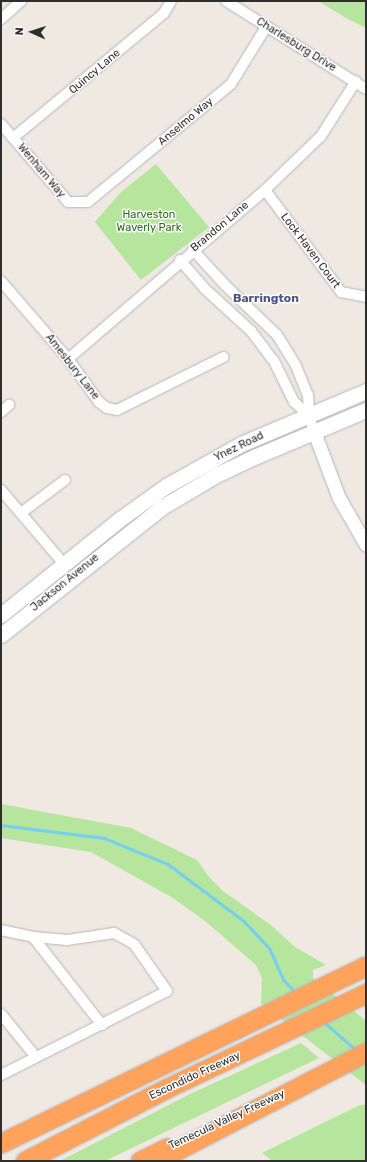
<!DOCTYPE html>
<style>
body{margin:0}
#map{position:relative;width:367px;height:1162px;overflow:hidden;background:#efe9e1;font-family:Rubik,sans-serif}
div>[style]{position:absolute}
.green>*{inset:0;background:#b6e59e}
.stream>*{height:2.5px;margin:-1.25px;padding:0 1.25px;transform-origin:1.25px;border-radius:1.25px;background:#75cff0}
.roads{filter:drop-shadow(0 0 1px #b4b7c1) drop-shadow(0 0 1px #b4b7c1)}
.minor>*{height:10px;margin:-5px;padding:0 5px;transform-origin:5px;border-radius:5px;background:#fff}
.tertiary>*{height:13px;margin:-6.5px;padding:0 6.5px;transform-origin:6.5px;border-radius:6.5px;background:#fff}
.secondary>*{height:15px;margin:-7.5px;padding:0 7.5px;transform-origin:7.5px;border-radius:7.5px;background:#fff}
.motorway>*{height:19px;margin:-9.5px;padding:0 9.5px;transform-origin:9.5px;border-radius:9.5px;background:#ffa35c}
span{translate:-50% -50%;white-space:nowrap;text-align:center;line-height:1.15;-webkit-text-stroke:3px #fff;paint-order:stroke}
.street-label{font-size:11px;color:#2e2e2e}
.park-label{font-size:11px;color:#2c6e1b}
.neighbourhood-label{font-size:12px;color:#4d5680;font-weight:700}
.frame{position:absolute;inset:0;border:2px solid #2e2e2e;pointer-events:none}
.north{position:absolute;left:12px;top:12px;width:40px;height:40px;-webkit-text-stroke:3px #fff;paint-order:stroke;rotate:273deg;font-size:11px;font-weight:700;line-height:16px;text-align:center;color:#2e2e2e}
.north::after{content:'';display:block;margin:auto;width:14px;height:18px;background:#2e2e2e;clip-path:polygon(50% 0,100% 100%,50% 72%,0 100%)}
</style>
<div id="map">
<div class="green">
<i style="clip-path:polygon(318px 1px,366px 1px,366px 28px,346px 18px)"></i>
<i style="clip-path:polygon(156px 164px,209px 227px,141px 280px,95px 222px,120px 193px)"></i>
<i style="clip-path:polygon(1px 804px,131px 828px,197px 860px,209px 877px,223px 891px,272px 926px,295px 947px,326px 965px,313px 970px,313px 978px,366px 1021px,366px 1085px,261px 1003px,262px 978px,256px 965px,204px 920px,173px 898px,91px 852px,1px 838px)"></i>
<i style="clip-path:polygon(301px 1043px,319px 1058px,105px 1161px,60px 1161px,190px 1094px)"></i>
<i style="clip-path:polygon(366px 1104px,366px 1161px,273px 1161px,262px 1153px,358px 1106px)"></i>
</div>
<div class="stream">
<i style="left:1px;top:825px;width:104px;rotate:7.2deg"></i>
<i style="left:104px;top:838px;width:69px;rotate:22.1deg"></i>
<i style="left:168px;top:864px;width:95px;rotate:36.9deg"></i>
<i style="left:244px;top:921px;width:38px;rotate:47deg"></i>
<i style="left:270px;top:949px;width:34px;rotate:66deg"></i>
<i style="left:284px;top:980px;width:18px;rotate:47deg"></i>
<i style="left:323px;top:1021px;width:43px;rotate:41.2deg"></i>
</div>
<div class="roads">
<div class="minor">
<i style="left:226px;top:1px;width:165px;rotate:32.2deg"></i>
<i style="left:1px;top:19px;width:27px;rotate:-42deg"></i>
<i style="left:1px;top:124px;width:103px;rotate:49.3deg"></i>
<i style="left:68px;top:202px;width:20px"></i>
<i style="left:88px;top:202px;width:185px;rotate:-39.5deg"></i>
<i style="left:231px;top:84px;width:67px;rotate:-58.4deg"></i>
<i style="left:13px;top:138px;width:196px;rotate:-39.6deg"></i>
<i style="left:164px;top:13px;width:14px;rotate:-60deg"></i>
<i style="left:265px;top:190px;width:127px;rotate:53.3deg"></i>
<i style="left:341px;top:292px;width:25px;rotate:11deg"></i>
<i style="left:193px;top:250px;width:47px;rotate:47.6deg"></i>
<i style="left:225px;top:285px;width:72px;rotate:43.9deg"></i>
<i style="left:277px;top:335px;width:36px;rotate:58deg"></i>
<i style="left:296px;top:366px;width:31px;rotate:68deg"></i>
<i style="left:308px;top:395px;width:20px;rotate:87deg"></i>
<i style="left:309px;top:415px;width:18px;rotate:74deg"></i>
<i style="left:180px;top:260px;width:37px;rotate:49deg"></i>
<i style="left:204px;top:288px;width:64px;rotate:42.5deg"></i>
<i style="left:251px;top:331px;width:38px;rotate:53deg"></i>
<i style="left:274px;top:361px;width:46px;rotate:64deg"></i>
<i style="left:294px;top:402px;width:20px;rotate:41deg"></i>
<i style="left:1px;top:281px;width:103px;rotate:49.3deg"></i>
<i style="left:68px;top:359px;width:53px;rotate:54.2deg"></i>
<i style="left:99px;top:402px;width:10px;rotate:37deg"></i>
<i style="left:107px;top:408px;width:10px;rotate:11deg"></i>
<i style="left:117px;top:410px;width:119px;rotate:-26.4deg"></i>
<i style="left:68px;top:359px;width:260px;rotate:-40.6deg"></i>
<i style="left:265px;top:190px;width:78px;rotate:-44deg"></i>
<i style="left:321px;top:136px;width:65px;rotate:-57.5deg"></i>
<i style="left:1px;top:412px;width:11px;rotate:-41deg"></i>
<i style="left:1px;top:490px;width:97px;rotate:49.6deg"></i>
<i style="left:21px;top:513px;width:55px;rotate:-36.9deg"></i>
<i style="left:1px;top:930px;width:33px;rotate:12deg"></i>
<i style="left:33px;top:937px;width:112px;rotate:51.9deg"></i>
<i style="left:1px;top:1014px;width:54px;rotate:51deg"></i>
<i style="left:1px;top:1075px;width:186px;rotate:-26.8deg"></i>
<i style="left:167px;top:991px;width:57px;rotate:-125.1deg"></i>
<i style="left:134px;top:944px;width:23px;rotate:-151deg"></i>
<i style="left:114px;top:933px;width:48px;rotate:171.5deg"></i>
<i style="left:67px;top:940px;width:34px;rotate:-175deg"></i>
</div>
<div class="tertiary">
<i style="left:314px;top:432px;width:71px;rotate:69.3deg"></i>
<i style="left:339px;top:498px;width:54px;rotate:60.1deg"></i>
</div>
<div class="secondary">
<i style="left:1px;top:615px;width:153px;rotate:-38.9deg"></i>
<i style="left:120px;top:519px;width:57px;rotate:-35.7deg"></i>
<i style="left:166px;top:486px;width:86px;rotate:-29.2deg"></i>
<i style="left:241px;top:444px;width:136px;rotate:-23deg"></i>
<i style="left:1px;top:635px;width:206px;rotate:-38.5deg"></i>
<i style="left:162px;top:507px;width:63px;rotate:-30.7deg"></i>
<i style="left:216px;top:475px;width:42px;rotate:-25.3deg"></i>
<i style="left:254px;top:457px;width:121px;rotate:-22.8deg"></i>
</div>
<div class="motorway">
<i style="left:1px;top:1143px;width:406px;rotate:-25.9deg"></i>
<i style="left:25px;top:1161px;width:157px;rotate:-27.2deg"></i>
<i style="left:165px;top:1089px;width:223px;rotate:-25.5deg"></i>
<i style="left:140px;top:1161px;width:30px;rotate:-26deg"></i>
<i style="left:156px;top:1161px;width:237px;rotate:-27.4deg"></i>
</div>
</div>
<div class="street-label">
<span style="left:296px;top:45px;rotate:32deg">Charlesburg Drive</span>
<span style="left:95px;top:72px;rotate:-40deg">Quincy Lane</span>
<span style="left:186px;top:122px;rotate:-40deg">Anselmo Way</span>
<span style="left:41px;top:171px;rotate:50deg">Wenham Way</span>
<span style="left:220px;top:227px;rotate:-40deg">Brandon Lane</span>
<span style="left:310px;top:251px;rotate:53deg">Lock Haven Court</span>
<span style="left:72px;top:367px;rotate:52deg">Amesbury Lane</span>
<span style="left:239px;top:447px;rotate:-26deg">Ynez Road</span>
<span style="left:65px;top:583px;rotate:-39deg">Jackson Avenue</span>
<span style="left:195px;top:1076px;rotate:-25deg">Escondido Freeway</span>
<span style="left:227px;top:1120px;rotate:-25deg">Temecula Valley Freeway</span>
</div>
<div class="park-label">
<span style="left:149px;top:222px">Harveston<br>Waverly Park</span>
</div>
<div class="neighbourhood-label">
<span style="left:266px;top:299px">Barrington</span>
</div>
<div class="frame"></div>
<div class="north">N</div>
</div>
